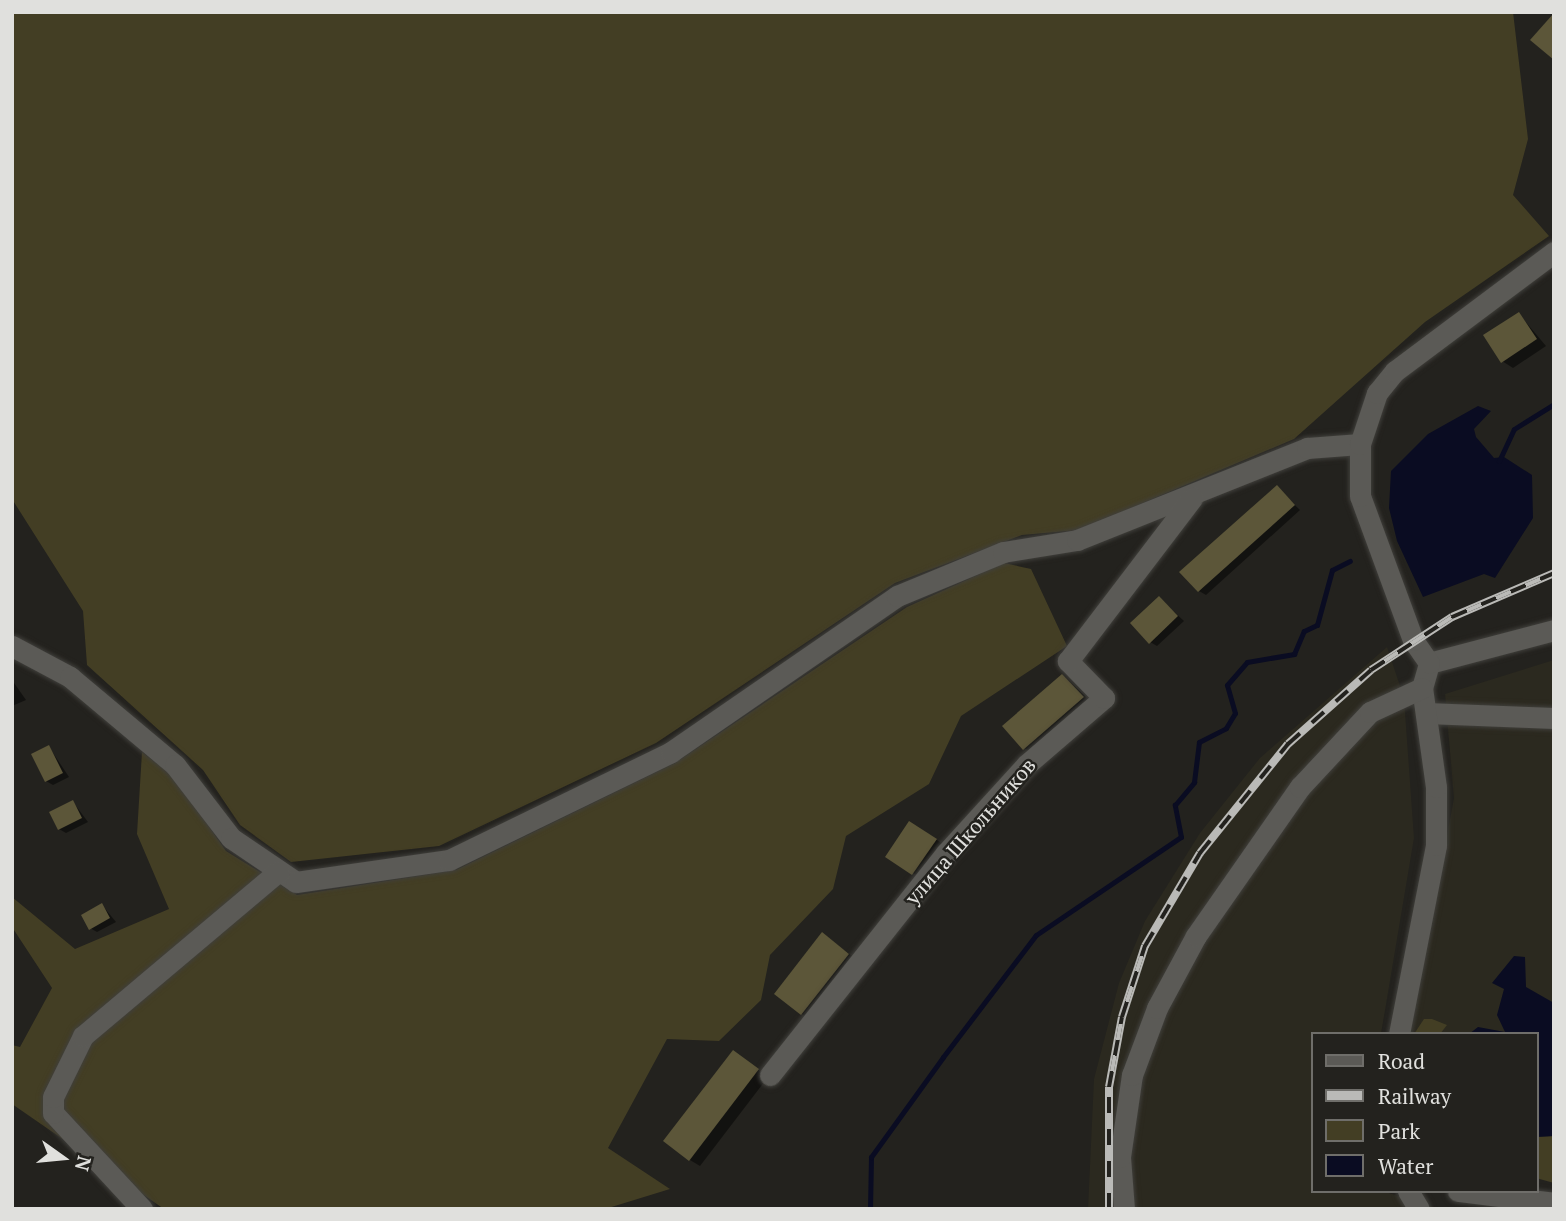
<!DOCTYPE html>
<meta charset="utf-8">
<style>
body{margin:0}
#map{position:relative;width:1566px;height:1221px;overflow:hidden;background:#23221e;font-family:"PT Serif",serif}
div>[style]{position:absolute}
.built>*{inset:0;background:#2b291f}
.green>*{inset:0;background:#433e24}
.water>*{inset:0;background:#0a0c22}
.shadow>*{inset:0;background:#0007}
.stream>*{height:5px;margin:-2.5px;padding:0 2.5px;transform-origin:2.5px;border-radius:2.5px;background:#0a0c22}
.building>*{inset:0;background:#5c5639}
.roads{filter:drop-shadow(0 0 2px #403f3b) drop-shadow(0 0 2px #403f3b)}
.minor>*{height:21px;margin:-10.5px;padding:0 10.5px;transform-origin:10.5px;border-radius:10.5px;background:#5b5a56}
.rail>*{height:8px;margin-top:-4px;transform-origin:0;background:repeating-linear-gradient(90deg,#23221e 0 16px,#babab7 0 32px);box-sizing:border-box;border-block:2px solid #babab7}
span{translate:-50% -50%;white-space:nowrap;text-align:center;line-height:1.15;-webkit-text-stroke:5px #23221e;paint-order:stroke}
.street-label{font-size:21px;color:#e0e0dd}
.frame{position:absolute;inset:0;border:14px solid #e0e0dd;pointer-events:none}
.legend{position:absolute;left:1311px;top:1032px;width:228px;height:161px;box-sizing:border-box;background:#23221e;border:2px solid #6f6e6a;margin:0;padding:9px 12px;list-style:none;font-size:21px;color:#e0e0dd}
.legend li{display:flex;align-items:center;gap:14px;height:35px}
.legend b{width:35px;border:2px solid #6f6e6a}
.north{position:absolute;left:28px;top:1123px;width:70px;height:70px;-webkit-text-stroke:5px #23221e;paint-order:stroke;rotate:105deg;font-size:19px;font-weight:700;line-height:28px;text-align:center;color:#e0e0dd}
.north::after{content:'';display:block;margin:auto;width:24px;height:32px;background:#e0e0dd;clip-path:polygon(50% 0,100% 100%,50% 72%,0 100%)}
</style>
<div id="map">
<div class="built">
<i style="clip-path:polygon(1387px 647px,1404px 698px,1414px 838px,1381px 1034px,1312px 1034px,1312px 1191px,1382px 1191px,1441px 1209px,1088px 1209px,1094px 1079px,1119px 983px,1145px 921px,1200px 833px,1260px 758px)"></i>
<i style="clip-path:polygon(1554px 660px,1554px 1178px,1536px 1177px,1536px 1034px,1410px 1034px,1454px 798px,1445px 694px)"></i>
</div>
<div class="green">
<i style="clip-path:polygon(12px 12px,1513px 12px,1528px 139px,1513px 195px,1549px 236px,1425px 322px,1294px 439px,1079px 530px,1022px 535px,895px 583px,656px 743px,439px 846px,291px 862px,240px 825px,203px 770px,87px 665px,83px 611px,12px 499px)"></i>
<i style="clip-path:polygon(1004px 563px,1031px 569px,1067px 646px,961px 716px,929px 784px,846px 836px,833px 889px,770px 955px,761px 1000px,719px 1041px,667px 1039px,608px 1148px,670px 1189px,605px 1209px,164px 1209px,12px 1104px,12px 1045px,20px 1047px,52px 988px,12px 927px,12px 897px,75px 949px,169px 909px,137px 834px,142px 752px,174px 777px,226px 851px,297px 895px,456px 870px,675px 763px,907px 607px)"></i>
<i style="clip-path:polygon(1424px 1019px,1432px 1019px,1447px 1025px,1440px 1034px,1414px 1034px)"></i>
<i style="clip-path:polygon(1554px 1136px,1554px 1183px,1536px 1178px,1536px 1137px)"></i>
</div>
<div class="water">
<i style="clip-path:polygon(1478px 406px,1491px 411px,1474px 429px,1476px 437px,1494px 458px,1504px 457px,1532px 475px,1533px 518px,1495px 578px,1484px 574px,1423px 597px,1397px 541px,1389px 508px,1391px 471px,1428px 434px)"></i>
<i style="clip-path:polygon(1514px 956px,1525px 957px,1526px 987px,1554px 1003px,1554px 1136px,1536px 1137px,1536px 1034px,1469px 1034px,1478px 1027px,1505px 1032px,1497px 1015px,1504px 989px,1492px 983px)"></i>
</div>
<div class="shadow">
<i style="clip-path:polygon(1519px 314px,1546px 346px,1513px 368px,1502px 361px)"></i>
<i style="clip-path:polygon(1277px 488px,1300px 510px,1206px 595px,1199px 591px)"></i>
<i style="clip-path:polygon(1159px 598px,1184px 621px,1157px 646px,1150px 642px)"></i>
<i style="clip-path:polygon(1063px 676px,1094px 704px,1035px 754px,1024px 748px)"></i>
<i style="clip-path:polygon(12px 680px,26px 700px,12px 706px)"></i>
<i style="clip-path:polygon(49px 747px,69px 777px,53px 785px,46px 781px)"></i>
<i style="clip-path:polygon(73px 802px,88px 822px,66px 833px,59px 829px)"></i>
<i style="clip-path:polygon(921px 829px,947px 847px,924px 879px,913px 873px)"></i>
<i style="clip-path:polygon(102px 905px,116px 922px,97px 932px,90px 928px)"></i>
<i style="clip-path:polygon(823px 935px,859px 961px,813px 1020px,802px 1014px)"></i>
<i style="clip-path:polygon(734px 1052px,768px 1077px,700px 1166px,690px 1160px)"></i>
</div>
<div class="stream">
<i style="left:1499px;top:461px;width:35px;rotate:-65deg"></i>
<i style="left:1514px;top:429px;width:47px;rotate:-32deg"></i>
<i style="left:870px;top:1209px;width:52px;rotate:-88.9deg"></i>
<i style="left:871px;top:1157px;width:123px;rotate:-54.2deg"></i>
<i style="left:943px;top:1057px;width:153px;rotate:-52.7deg"></i>
<i style="left:1036px;top:935px;width:175px;rotate:-34.1deg"></i>
<i style="left:1181px;top:837px;width:33px;rotate:-101deg"></i>
<i style="left:1175px;top:805px;width:30px;rotate:-50deg"></i>
<i style="left:1194px;top:782px;width:40px;rotate:-82.9deg"></i>
<i style="left:1199px;top:742px;width:30px;rotate:-27deg"></i>
<i style="left:1226px;top:728px;width:17px;rotate:-59deg"></i>
<i style="left:1235px;top:713px;width:29px;rotate:-106deg"></i>
<i style="left:1227px;top:685px;width:30px;rotate:-49deg"></i>
<i style="left:1247px;top:662px;width:48px;rotate:-9.7deg"></i>
<i style="left:1294px;top:654px;width:25px;rotate:-67deg"></i>
<i style="left:1304px;top:631px;width:14px;rotate:-25deg"></i>
<i style="left:1317px;top:625px;width:57px;rotate:-74.7deg"></i>
<i style="left:1332px;top:570px;width:20px;rotate:-27deg"></i>
</div>
<div class="building">
<i style="clip-path:polygon(1554px 13px,1554px 60px,1530px 40px)"></i>
<i style="clip-path:polygon(1519px 312px,1537px 339px,1501px 363px,1483px 335px)"></i>
<i style="clip-path:polygon(1277px 485px,1295px 505px,1198px 592px,1179px 572px)"></i>
<i style="clip-path:polygon(1159px 596px,1178px 616px,1149px 644px,1130px 623px)"></i>
<i style="clip-path:polygon(1062px 674px,1084px 697px,1023px 750px,1002px 726px)"></i>
<i style="clip-path:polygon(49px 745px,63px 773px,45px 782px,31px 754px)"></i>
<i style="clip-path:polygon(73px 800px,82px 818px,58px 830px,49px 812px)"></i>
<i style="clip-path:polygon(909px 821px,937px 839px,912px 875px,885px 857px)"></i>
<i style="clip-path:polygon(102px 903px,110px 918px,89px 930px,81px 915px)"></i>
<i style="clip-path:polygon(822px 932px,849px 954px,801px 1015px,774px 994px)"></i>
<i style="clip-path:polygon(733px 1050px,759px 1069px,689px 1161px,663px 1141px)"></i>
</div>
<div class="roads">
<div class="minor">
<i style="left:12px;top:646px;width:66px;rotate:28.1deg"></i>
<i style="left:70px;top:677px;width:137px;rotate:40deg"></i>
<i style="left:175px;top:765px;width:92px;rotate:52.5deg"></i>
<i style="left:231px;top:838px;width:78px;rotate:34.1deg"></i>
<i style="left:296px;top:882px;width:155px;rotate:-8.2deg"></i>
<i style="left:449px;top:860px;width:247px;rotate:-25.9deg"></i>
<i style="left:671px;top:752px;width:275px;rotate:-34.6deg"></i>
<i style="left:897px;top:596px;width:115px;rotate:-22.5deg"></i>
<i style="left:1003px;top:552px;width:75px;rotate:-9.2deg"></i>
<i style="left:1077px;top:540px;width:248px;rotate:-21.8deg"></i>
<i style="left:1307px;top:448px;width:53px;rotate:-4.3deg"></i>
<i style="left:1429px;top:663px;width:129px;rotate:-14.8deg"></i>
<i style="left:1426px;top:713px;width:128px;rotate:2.2deg"></i>
<i style="left:1399px;top:1034px;width:193px;rotate:-78.9deg"></i>
<i style="left:1436px;top:845px;width:58px;rotate:-90deg"></i>
<i style="left:1436px;top:787px;width:100px;rotate:-98deg"></i>
<i style="left:1422px;top:688px;width:26px;rotate:-74deg"></i>
<i style="left:1429px;top:663px;width:28px;rotate:-125deg"></i>
<i style="left:1413px;top:640px;width:153px;rotate:-110.2deg"></i>
<i style="left:1360px;top:496px;width:52px;rotate:-90deg"></i>
<i style="left:1360px;top:444px;width:54px;rotate:-71.6deg"></i>
<i style="left:1377px;top:393px;width:28px;rotate:-51deg"></i>
<i style="left:1395px;top:371px;width:199px;rotate:-36.8deg"></i>
<i style="left:770px;top:1075px;width:283px;rotate:-51.6deg"></i>
<i style="left:946px;top:853px;width:119px;rotate:-47.7deg"></i>
<i style="left:1026px;top:765px;width:103px;rotate:-40.7deg"></i>
<i style="left:1104px;top:698px;width:52px;rotate:-134.2deg"></i>
<i style="left:1068px;top:661px;width:205px;rotate:-52.7deg"></i>
<i style="left:1408px;top:1191px;width:21px;rotate:59deg"></i>
<i style="left:1458px;top:1191px;width:97px;rotate:7.1deg"></i>
<i style="left:142px;top:1209px;width:131px;rotate:-132.8deg"></i>
<i style="left:53px;top:1113px;width:16px;rotate:-90deg"></i>
<i style="left:53px;top:1097px;width:68px;rotate:-63.8deg"></i>
<i style="left:83px;top:1036px;width:256px;rotate:-40.1deg"></i>
<i style="left:1124px;top:1209px;width:52px;rotate:-94.4deg"></i>
<i style="left:1120px;top:1157px;width:83px;rotate:-81.7deg"></i>
<i style="left:1132px;top:1075px;width:72px;rotate:-69.5deg"></i>
<i style="left:1157px;top:1008px;width:82px;rotate:-61.6deg"></i>
<i style="left:1196px;top:936px;width:182px;rotate:-55.1deg"></i>
<i style="left:1300px;top:787px;width:103px;rotate:-47deg"></i>
<i style="left:1370px;top:712px;width:57px;rotate:-24.8deg"></i>
</div>
</div>
<div class="rail">
<i style="left:1109px;top:1209px;width:122px;rotate:-90deg"></i>
<i style="left:1109px;top:1087px;width:71px;rotate:-79.5deg"></i>
<i style="left:1122px;top:1017px;width:75px;rotate:-72.1deg"></i>
<i style="left:1145px;top:946px;width:108px;rotate:-59.4deg"></i>
<i style="left:1200px;top:853px;width:140px;rotate:-51.1deg"></i>
<i style="left:1288px;top:744px;width:111px;rotate:-41.7deg"></i>
<i style="left:1371px;top:670px;width:97px;rotate:-33.2deg"></i>
<i style="left:1452px;top:617px;width:111px;rotate:-23.3deg"></i>
</div>
<div class="street-label">
<span style="left:970px;top:831px;rotate:-49deg">улица Школьников</span>
</div>
<div class="frame"></div>
<ul class="legend">
<li><b style="height:9px;background:#5b5a56"></b>Road</li>
<li><b style="height:9px;background:#babab7"></b>Railway</li>
<li><b style="height:19px;background:#433e24"></b>Park</li>
<li><b style="height:19px;background:#0a0c22"></b>Water</li>
</ul>
<div class="north">N</div>
</div>
